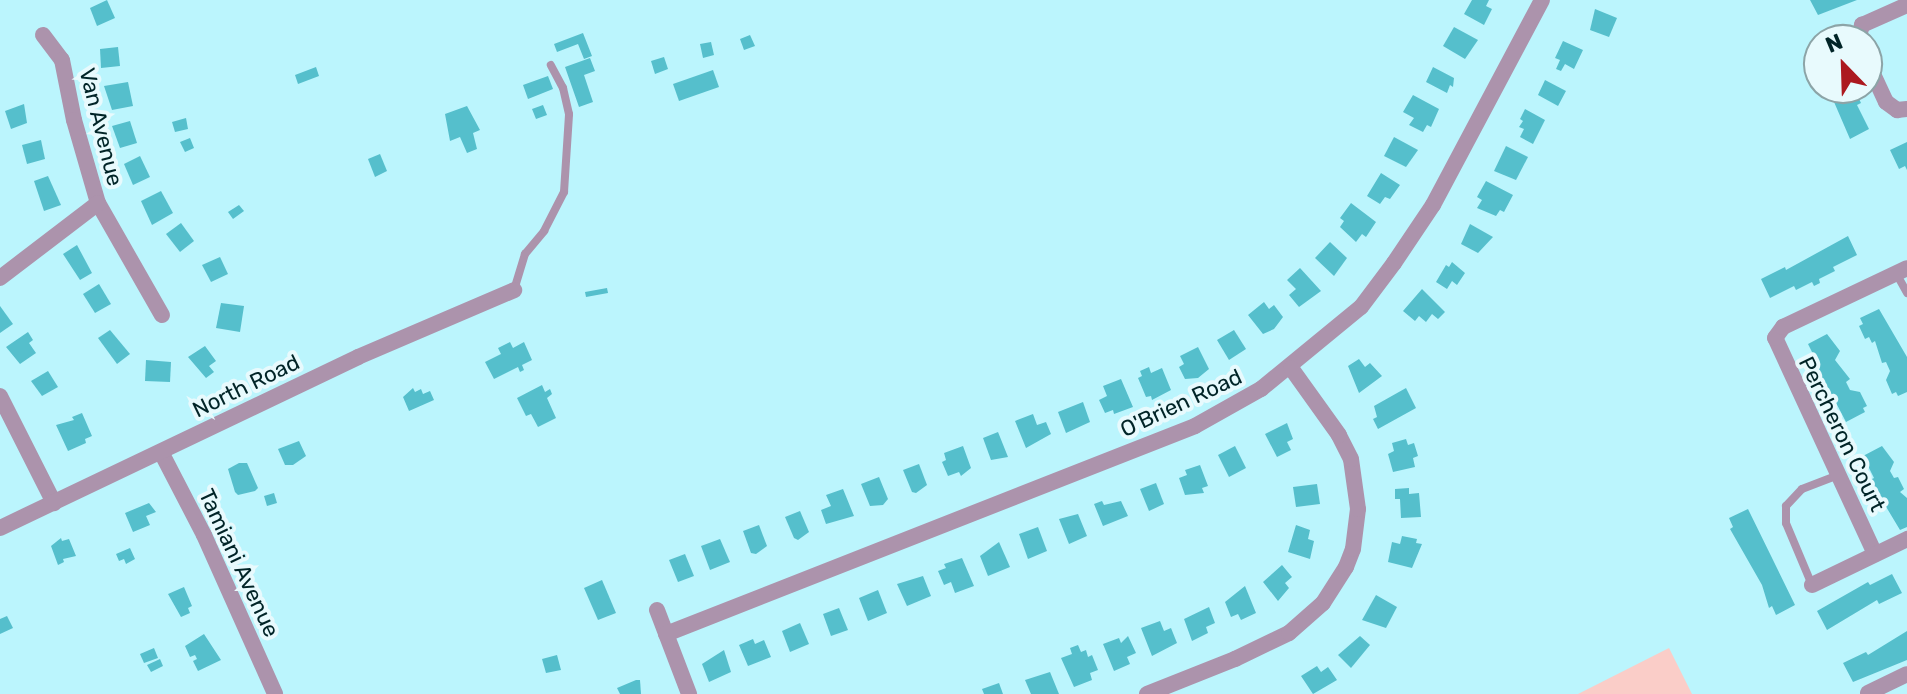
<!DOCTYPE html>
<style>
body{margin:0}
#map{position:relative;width:1907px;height:694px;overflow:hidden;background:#bbf5fd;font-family:Rubik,sans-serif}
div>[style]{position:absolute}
.green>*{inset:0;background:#facdc8}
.building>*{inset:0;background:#55bfcc}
.service>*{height:8px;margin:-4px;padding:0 4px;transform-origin:4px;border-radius:4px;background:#ac93ac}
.minor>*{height:16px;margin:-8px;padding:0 8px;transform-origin:8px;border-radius:8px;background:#ac93ac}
span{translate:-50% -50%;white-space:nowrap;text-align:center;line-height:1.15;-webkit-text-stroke:8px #e8fafd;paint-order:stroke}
.street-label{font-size:22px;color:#012427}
.north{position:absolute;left:1803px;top:24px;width:80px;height:80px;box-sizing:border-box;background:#e8fafd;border:2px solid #8ca4a7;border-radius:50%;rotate:337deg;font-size:22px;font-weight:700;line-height:32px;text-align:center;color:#012427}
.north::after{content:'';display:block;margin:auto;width:28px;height:36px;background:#ac191f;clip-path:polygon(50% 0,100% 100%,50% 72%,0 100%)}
</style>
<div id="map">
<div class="green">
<i style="clip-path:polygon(1669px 648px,1692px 694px,1578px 694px)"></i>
</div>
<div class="building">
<i style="clip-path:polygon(107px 0,115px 18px,97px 26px,90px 8px)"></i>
<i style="clip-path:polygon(1472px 0,1489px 0,1486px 6px,1492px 9px,1484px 25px,1464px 14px)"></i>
<i style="clip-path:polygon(1810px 0,1857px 0,1818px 15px)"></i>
<i style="clip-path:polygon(1595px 9px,1617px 18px,1609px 37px,1590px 30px)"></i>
<i style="clip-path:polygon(1454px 27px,1478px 40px,1465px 59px,1443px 46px)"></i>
<i style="clip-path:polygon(583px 33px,592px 56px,584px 59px,578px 44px,557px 52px,554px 44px)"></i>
<i style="clip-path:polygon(750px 35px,755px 46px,744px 50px,740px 39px)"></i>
<i style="clip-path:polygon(1563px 41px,1583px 50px,1574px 69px,1565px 64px,1561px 71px,1556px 69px,1560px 60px,1555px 58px)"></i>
<i style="clip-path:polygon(711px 42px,714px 55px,703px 58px,700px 44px)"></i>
<i style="clip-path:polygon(1819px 46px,1819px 76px,1810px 59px,1804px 59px,1809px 56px,1807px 52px)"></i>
<i style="clip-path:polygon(118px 47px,120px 66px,101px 68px,100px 49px)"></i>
<i style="clip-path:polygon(664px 57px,668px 69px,655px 74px,651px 61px)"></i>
<i style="clip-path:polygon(590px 58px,595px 71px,584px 75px,593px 102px,579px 107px,565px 67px)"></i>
<i style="clip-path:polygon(316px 67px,319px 76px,298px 84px,295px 75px)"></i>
<i style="clip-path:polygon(1433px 67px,1454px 78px,1453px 87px,1450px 85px,1447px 93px,1426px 82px)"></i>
<i style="clip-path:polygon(713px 70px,719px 87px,679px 101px,673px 84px)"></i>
<i style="clip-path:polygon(548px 76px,553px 89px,528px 99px,523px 85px)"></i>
<i style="clip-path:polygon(1545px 80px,1566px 91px,1558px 106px,1538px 95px)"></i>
<i style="clip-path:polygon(128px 82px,133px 106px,112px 110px,104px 86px)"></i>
<i style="clip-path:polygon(1828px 88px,1854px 88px,1861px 103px,1857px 105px,1869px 129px,1850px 139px)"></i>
<i style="clip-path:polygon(1413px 95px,1439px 109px,1431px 127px,1427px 125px,1423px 132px,1409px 125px,1414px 118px,1403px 112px)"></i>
<i style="clip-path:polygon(24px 104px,27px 123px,11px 129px,5px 111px)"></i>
<i style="clip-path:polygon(543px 105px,547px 115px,536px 119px,532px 109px)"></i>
<i style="clip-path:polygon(467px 106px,480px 130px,473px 133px,477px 149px,467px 153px,460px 137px,450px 141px,445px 114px)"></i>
<i style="clip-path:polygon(1525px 109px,1545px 120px,1533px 144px,1520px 137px,1524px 129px,1519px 127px,1523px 121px,1520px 119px)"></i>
<i style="clip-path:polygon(186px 118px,188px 129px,175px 132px,172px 122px)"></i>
<i style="clip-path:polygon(130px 121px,137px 143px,120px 148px,112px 126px)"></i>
<i style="clip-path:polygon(1394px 137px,1418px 150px,1406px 167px,1384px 156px)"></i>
<i style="clip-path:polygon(190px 138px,194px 148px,185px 152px,180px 142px)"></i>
<i style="clip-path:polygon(41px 140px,45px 159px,27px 164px,22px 145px)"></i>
<i style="clip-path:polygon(1907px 142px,1907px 170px,1905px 166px,1899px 169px,1890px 150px)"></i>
<i style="clip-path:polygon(1506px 146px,1528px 157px,1516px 180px,1494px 171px)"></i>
<i style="clip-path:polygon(380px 154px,387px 171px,375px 177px,368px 159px)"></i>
<i style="clip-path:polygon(140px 156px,150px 177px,133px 185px,124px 164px)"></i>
<i style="clip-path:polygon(1381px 173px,1400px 185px,1390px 199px,1385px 197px,1380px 204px,1367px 196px)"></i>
<i style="clip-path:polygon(48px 176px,61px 205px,44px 211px,34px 181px)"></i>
<i style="clip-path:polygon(1486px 181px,1513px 195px,1504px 212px,1500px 210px,1496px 216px,1477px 208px,1482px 200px,1477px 197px)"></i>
<i style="clip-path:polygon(161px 191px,173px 213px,152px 225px,141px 201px)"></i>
<i style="clip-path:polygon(1351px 203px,1376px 222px,1366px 237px,1362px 234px,1356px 242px,1340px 227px,1344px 221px,1340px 218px)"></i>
<i style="clip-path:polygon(239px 205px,244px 211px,233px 219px,228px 212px)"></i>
<i style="clip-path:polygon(181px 223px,194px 241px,180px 252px,166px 234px)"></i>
<i style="clip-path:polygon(1470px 224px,1493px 237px,1478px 253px,1461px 244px)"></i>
<i style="clip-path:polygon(1848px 236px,1857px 255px,1833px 267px,1835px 271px,1819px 279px,1820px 283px,1814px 286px,1812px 282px,1796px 290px,1794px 286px,1770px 298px,1761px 279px,1785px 267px,1786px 270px)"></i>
<i style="clip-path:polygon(1330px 242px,1347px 258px,1334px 276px,1315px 258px)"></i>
<i style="clip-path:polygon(77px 245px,92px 273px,80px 280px,63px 254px)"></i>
<i style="clip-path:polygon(220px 257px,228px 274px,211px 282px,202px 265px)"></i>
<i style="clip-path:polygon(1452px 262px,1465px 273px,1457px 285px,1452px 281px,1447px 289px,1436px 282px,1446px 265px,1449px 267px)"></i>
<i style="clip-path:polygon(1300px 268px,1321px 291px,1299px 307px,1289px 295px,1296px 289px,1287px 280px)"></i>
<i style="clip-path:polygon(99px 284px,111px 304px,95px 313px,83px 294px)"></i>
<i style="clip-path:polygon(607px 288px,608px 293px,586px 297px,585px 292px)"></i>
<i style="clip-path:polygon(1422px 289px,1445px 312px,1438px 319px,1432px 314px,1426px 322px,1419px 316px,1415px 321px,1403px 311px)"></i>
<i style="clip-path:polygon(1264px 302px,1269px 309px,1274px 305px,1283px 317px,1274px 329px,1263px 334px,1248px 315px)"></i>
<i style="clip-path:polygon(221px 303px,244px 306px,240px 332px,216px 328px)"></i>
<i style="clip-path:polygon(0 306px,13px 324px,0 333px)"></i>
<i style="clip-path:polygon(1879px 309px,1907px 357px,1907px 392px,1898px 396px,1896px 392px,1892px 394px,1886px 380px,1890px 371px,1886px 362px,1882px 363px,1875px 341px,1872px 343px,1869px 337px,1865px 339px,1859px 326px,1863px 324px,1860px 318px)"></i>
<i style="clip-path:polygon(110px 330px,130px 354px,117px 364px,98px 338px)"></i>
<i style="clip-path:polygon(1234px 330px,1246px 349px,1229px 360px,1217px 340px)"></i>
<i style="clip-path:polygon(28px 332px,33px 340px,29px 343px,36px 353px,20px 364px,6px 347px)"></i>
<i style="clip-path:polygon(1827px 334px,1840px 351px,1835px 360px,1850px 379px,1846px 382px,1850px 390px,1860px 392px,1867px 406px,1863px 408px,1865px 412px,1846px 422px,1834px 399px,1832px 401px,1818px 383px,1822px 381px,1816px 370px,1820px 368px,1808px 344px)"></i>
<i style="clip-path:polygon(510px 342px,513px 348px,524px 342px,532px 360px,522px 365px,524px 370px,520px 372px,518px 367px,494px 379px,485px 362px,501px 354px,498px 348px)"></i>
<i style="clip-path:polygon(205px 346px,216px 361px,209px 366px,214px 372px,206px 378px,188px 357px)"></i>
<i style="clip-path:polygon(1198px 347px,1209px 369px,1198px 378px,1185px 379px,1179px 367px,1184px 364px,1180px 356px)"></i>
<i style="clip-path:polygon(1359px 359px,1365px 367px,1370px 363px,1382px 376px,1359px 393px,1348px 366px)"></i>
<i style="clip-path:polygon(146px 360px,171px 362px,170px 382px,145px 381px)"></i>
<i style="clip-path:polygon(1149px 367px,1151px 373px,1162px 368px,1171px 390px,1152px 400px,1151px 396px,1146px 397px,1138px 378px,1142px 376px,1140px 371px)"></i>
<i style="clip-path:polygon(48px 371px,58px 387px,42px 396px,31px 381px)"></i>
<i style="clip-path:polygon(1121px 379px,1133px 407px,1114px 414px,1113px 410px,1105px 413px,1099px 400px,1107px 396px,1103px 386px)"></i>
<i style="clip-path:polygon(542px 385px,545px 392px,550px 389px,552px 394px,547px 398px,556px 418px,538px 427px,531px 414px,526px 416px,517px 398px)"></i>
<i style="clip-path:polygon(413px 388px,415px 392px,421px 389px,423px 394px,430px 391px,434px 400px,409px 411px,403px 397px)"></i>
<i style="clip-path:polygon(1406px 388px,1416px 408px,1378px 429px,1373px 419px,1377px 417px,1374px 406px)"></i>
<i style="clip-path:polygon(1083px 402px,1090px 422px,1066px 433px,1058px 412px)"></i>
<i style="clip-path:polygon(82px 413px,92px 436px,85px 439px,86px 443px,68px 451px,56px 425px,74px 420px,72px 417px)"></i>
<i style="clip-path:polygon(1033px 414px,1037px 425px,1046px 422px,1051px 434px,1026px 448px,1015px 421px)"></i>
<i style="clip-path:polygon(1287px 423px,1293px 439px,1287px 442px,1291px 450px,1277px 457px,1265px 434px)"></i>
<i style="clip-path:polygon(998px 432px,1008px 457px,991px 460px,983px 438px)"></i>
<i style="clip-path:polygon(1406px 439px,1408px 445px,1414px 443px,1418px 456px,1413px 458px,1415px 467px,1393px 472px,1388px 454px,1394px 451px,1392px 443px)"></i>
<i style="clip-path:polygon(299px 441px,306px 456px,293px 465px,285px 465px,278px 449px)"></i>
<i style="clip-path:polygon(963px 446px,971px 468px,961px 476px,959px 472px,948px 476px,942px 462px,946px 460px,944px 453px)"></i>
<i style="clip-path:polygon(1235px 446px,1246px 468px,1229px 477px,1218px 455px)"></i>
<i style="clip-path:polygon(1882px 446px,1894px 462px,1890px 471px,1894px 478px,1898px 477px,1904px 489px,1900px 492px,1907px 498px,1907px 527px,1900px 530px,1870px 480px,1874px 478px,1863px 456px)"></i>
<i style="clip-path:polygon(239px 463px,247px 463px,258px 488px,255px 491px,238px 495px,235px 492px,228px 469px)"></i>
<i style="clip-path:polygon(919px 464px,927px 485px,916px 493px,912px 492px,903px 470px)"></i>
<i style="clip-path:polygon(1200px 465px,1208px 486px,1202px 488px,1204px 493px,1185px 495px,1179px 478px,1187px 475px,1185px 470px)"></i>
<i style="clip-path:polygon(879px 477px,888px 499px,883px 505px,870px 506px,861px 484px)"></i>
<i style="clip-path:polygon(1156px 483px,1164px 504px,1149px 511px,1140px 489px)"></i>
<i style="clip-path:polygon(1317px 484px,1320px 504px,1296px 507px,1293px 487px)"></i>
<i style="clip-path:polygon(1409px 488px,1409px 494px,1419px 493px,1421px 517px,1401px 518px,1400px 499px,1395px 499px,1395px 489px)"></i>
<i style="clip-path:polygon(843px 489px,854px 516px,826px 524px,821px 510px,831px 506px,826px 495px)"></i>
<i style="clip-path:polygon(274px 493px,277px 503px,267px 506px,264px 496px)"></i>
<i style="clip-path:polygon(1102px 501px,1104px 505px,1121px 501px,1128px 516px,1103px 526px,1094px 504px)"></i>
<i style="clip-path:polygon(149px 503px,156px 512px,146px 516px,150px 525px,133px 532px,125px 513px)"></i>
<i style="clip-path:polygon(1748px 509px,1795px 605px,1776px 615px,1772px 606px,1769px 608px,1762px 585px,1730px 529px,1733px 527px,1729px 518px)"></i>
<i style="clip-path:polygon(800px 511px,809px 532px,798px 540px,794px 538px,785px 517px)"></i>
<i style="clip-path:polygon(1078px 514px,1087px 536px,1069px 544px,1059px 519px)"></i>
<i style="clip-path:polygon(759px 525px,767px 546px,756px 554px,751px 553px,743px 531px)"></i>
<i style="clip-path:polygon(1296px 525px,1310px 530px,1308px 539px,1314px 541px,1310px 559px,1288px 552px)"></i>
<i style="clip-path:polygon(1038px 527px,1047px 551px,1028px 559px,1019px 534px)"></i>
<i style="clip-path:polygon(1402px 536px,1417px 539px,1416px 543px,1422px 544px,1412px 568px,1388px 562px,1392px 542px,1400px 544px)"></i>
<i style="clip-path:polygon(61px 538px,62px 541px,69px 539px,76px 556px,63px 559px,64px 562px,58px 565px,51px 546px)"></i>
<i style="clip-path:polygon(720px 539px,730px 562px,710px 570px,701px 546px)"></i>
<i style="clip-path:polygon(999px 542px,1010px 567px,988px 576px,980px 556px)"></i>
<i style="clip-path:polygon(130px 548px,135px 559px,126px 564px,124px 559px,119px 561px,116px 554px)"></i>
<i style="clip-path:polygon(685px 554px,694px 576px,678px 582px,669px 560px)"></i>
<i style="clip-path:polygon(962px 558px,974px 586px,955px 593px,951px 582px,944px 585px,938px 571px,946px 568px,944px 564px)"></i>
<i style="clip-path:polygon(1282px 565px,1292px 577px,1285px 583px,1289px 588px,1278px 601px,1263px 582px)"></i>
<i style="clip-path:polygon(1892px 574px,1902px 593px,1879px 604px,1877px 600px,1827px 630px,1817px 611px,1868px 582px,1870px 585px)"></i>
<i style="clip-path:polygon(923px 576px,931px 596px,907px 606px,897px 584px)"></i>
<i style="clip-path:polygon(602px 580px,616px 613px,598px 620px,584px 588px)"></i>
<i style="clip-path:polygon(1245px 586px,1256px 613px,1241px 620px,1238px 614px,1231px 617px,1225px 602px)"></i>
<i style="clip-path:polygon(184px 587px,192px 606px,188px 608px,190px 613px,181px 617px,168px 594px)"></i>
<i style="clip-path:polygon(878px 590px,887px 613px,868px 621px,859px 598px)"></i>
<i style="clip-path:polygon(1376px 595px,1397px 607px,1386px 628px,1362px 620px)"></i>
<i style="clip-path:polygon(1209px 607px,1215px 623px,1206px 627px,1208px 633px,1192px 641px,1184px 619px)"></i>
<i style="clip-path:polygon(839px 608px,848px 630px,831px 636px,823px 614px)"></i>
<i style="clip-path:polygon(7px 616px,13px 628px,0 634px,0 619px)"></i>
<i style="clip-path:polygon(1160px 621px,1164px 631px,1171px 628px,1177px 643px,1152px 656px,1141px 628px)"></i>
<i style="clip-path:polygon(800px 623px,809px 644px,790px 652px,782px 631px)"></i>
<i style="clip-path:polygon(1907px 631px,1907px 660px,1853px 682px,1843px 663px,1866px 652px,1868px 655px)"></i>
<i style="clip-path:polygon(204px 634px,221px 660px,198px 671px,193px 661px,197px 659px,195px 655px,190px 657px,185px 646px)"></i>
<i style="clip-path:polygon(1128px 636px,1136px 653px,1127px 657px,1130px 664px,1114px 671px,1103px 644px,1119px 638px,1121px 643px)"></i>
<i style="clip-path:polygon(1360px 636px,1370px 645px,1351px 668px,1338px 655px)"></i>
<i style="clip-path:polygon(753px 639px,755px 644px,764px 640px,771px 657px,748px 666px,739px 645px)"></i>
<i style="clip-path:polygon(1078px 645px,1081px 652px,1086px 650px,1088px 657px,1092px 655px,1098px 670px,1090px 673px,1092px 680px,1074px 687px,1061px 658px,1072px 654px,1070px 648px)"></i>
<i style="clip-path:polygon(154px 648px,158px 658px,144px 663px,140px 654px)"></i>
<i style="clip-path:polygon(724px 650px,731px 672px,709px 682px,702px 664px)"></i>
<i style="clip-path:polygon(557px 655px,561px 670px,546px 673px,542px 659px)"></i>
<i style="clip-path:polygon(160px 659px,163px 666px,151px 672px,147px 665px)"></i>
<i style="clip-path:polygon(1317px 666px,1321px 672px,1328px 667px,1337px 680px,1313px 694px,1301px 676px)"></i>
<i style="clip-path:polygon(1050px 672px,1059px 694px,1031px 694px,1025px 680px)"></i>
<i style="clip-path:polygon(636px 680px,640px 680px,641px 694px,620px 694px,617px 688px)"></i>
<i style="clip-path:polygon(999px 683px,1003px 694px,984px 694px,982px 689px)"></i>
</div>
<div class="service">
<i style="left:1896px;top:273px;width:23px;rotate:61deg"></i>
<i style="left:514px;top:290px;width:38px;rotate:-73deg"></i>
<i style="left:525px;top:254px;width:30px;rotate:-50deg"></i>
<i style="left:544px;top:231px;width:44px;rotate:-62.9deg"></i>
<i style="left:564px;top:192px;width:78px;rotate:-86.3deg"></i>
<i style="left:569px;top:114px;width:27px;rotate:-103deg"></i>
<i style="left:563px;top:88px;width:26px;rotate:-118deg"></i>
<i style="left:1812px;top:585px;width:67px;rotate:-112.8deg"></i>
<i style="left:1786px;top:523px;width:17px;rotate:-90deg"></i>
<i style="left:1786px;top:506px;width:23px;rotate:-47deg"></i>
<i style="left:1802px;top:489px;width:39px;rotate:-21deg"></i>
</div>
<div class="minor">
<i style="left:43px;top:35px;width:31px;rotate:53deg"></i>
<i style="left:62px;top:60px;width:61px;rotate:78.7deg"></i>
<i style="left:74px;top:120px;width:86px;rotate:73.9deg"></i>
<i style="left:98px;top:203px;width:129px;rotate:60.3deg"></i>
<i style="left:1858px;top:40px;width:16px;rotate:-75deg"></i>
<i style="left:1862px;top:25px;width:49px;rotate:-24deg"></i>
<i style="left:1867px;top:61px;width:45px;rotate:65.1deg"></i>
<i style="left:1886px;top:102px;width:14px;rotate:36deg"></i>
<i style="left:1897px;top:110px;width:10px;rotate:-6deg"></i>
<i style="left:0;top:278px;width:123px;rotate:-37.4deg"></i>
<i style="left:0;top:396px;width:120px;rotate:63.2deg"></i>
<i style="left:161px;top:452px;width:93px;rotate:62.6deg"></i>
<i style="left:204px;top:535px;width:174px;rotate:65.9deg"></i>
<i style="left:0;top:528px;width:397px;rotate:-25.5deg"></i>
<i style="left:358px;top:357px;width:170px;rotate:-23.2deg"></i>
<i style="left:1875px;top:554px;width:238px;rotate:-114.8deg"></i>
<i style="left:1775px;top:338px;width:14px;rotate:-54deg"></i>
<i style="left:1783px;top:327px;width:137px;rotate:-25.4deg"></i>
<i style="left:1812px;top:585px;width:106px;rotate:-25.8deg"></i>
<i style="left:657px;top:610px;width:90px;rotate:69.1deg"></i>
<i style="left:666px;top:634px;width:568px;rotate:-21.46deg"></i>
<i style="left:1195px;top:426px;width:76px;rotate:-29.3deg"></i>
<i style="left:1261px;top:389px;width:129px;rotate:-39.4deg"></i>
<i style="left:1361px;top:307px;width:55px;rotate:-53.1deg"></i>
<i style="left:1394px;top:263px;width:70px;rotate:-56.1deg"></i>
<i style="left:1433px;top:205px;width:232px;rotate:-62deg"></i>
<i style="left:1868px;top:693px;width:43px;rotate:-26deg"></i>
<i style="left:1147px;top:694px;width:95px;rotate:-21.7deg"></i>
<i style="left:1235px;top:659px;width:60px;rotate:-25.7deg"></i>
<i style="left:1289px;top:633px;width:45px;rotate:-41.4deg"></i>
<i style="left:1323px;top:603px;width:43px;rotate:-57.4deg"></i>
<i style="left:1346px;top:567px;width:19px;rotate:-69deg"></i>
<i style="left:1353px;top:549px;width:40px;rotate:-82.9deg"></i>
<i style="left:1358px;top:509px;width:50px;rotate:-98deg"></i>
<i style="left:1351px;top:459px;width:27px;rotate:-117deg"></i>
<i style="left:1339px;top:435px;width:82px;rotate:-125.6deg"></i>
</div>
<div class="street-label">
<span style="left:101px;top:127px;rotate:76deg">Van Avenue</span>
<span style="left:246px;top:386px;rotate:-26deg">North Road</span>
<span style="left:1181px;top:403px;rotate:-25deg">O'Brien Road</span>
<span style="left:1842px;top:434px;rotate:64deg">Percheron Court</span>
<span style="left:239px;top:563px;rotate:65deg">Tamiani Avenue</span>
</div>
<div class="north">N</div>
</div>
